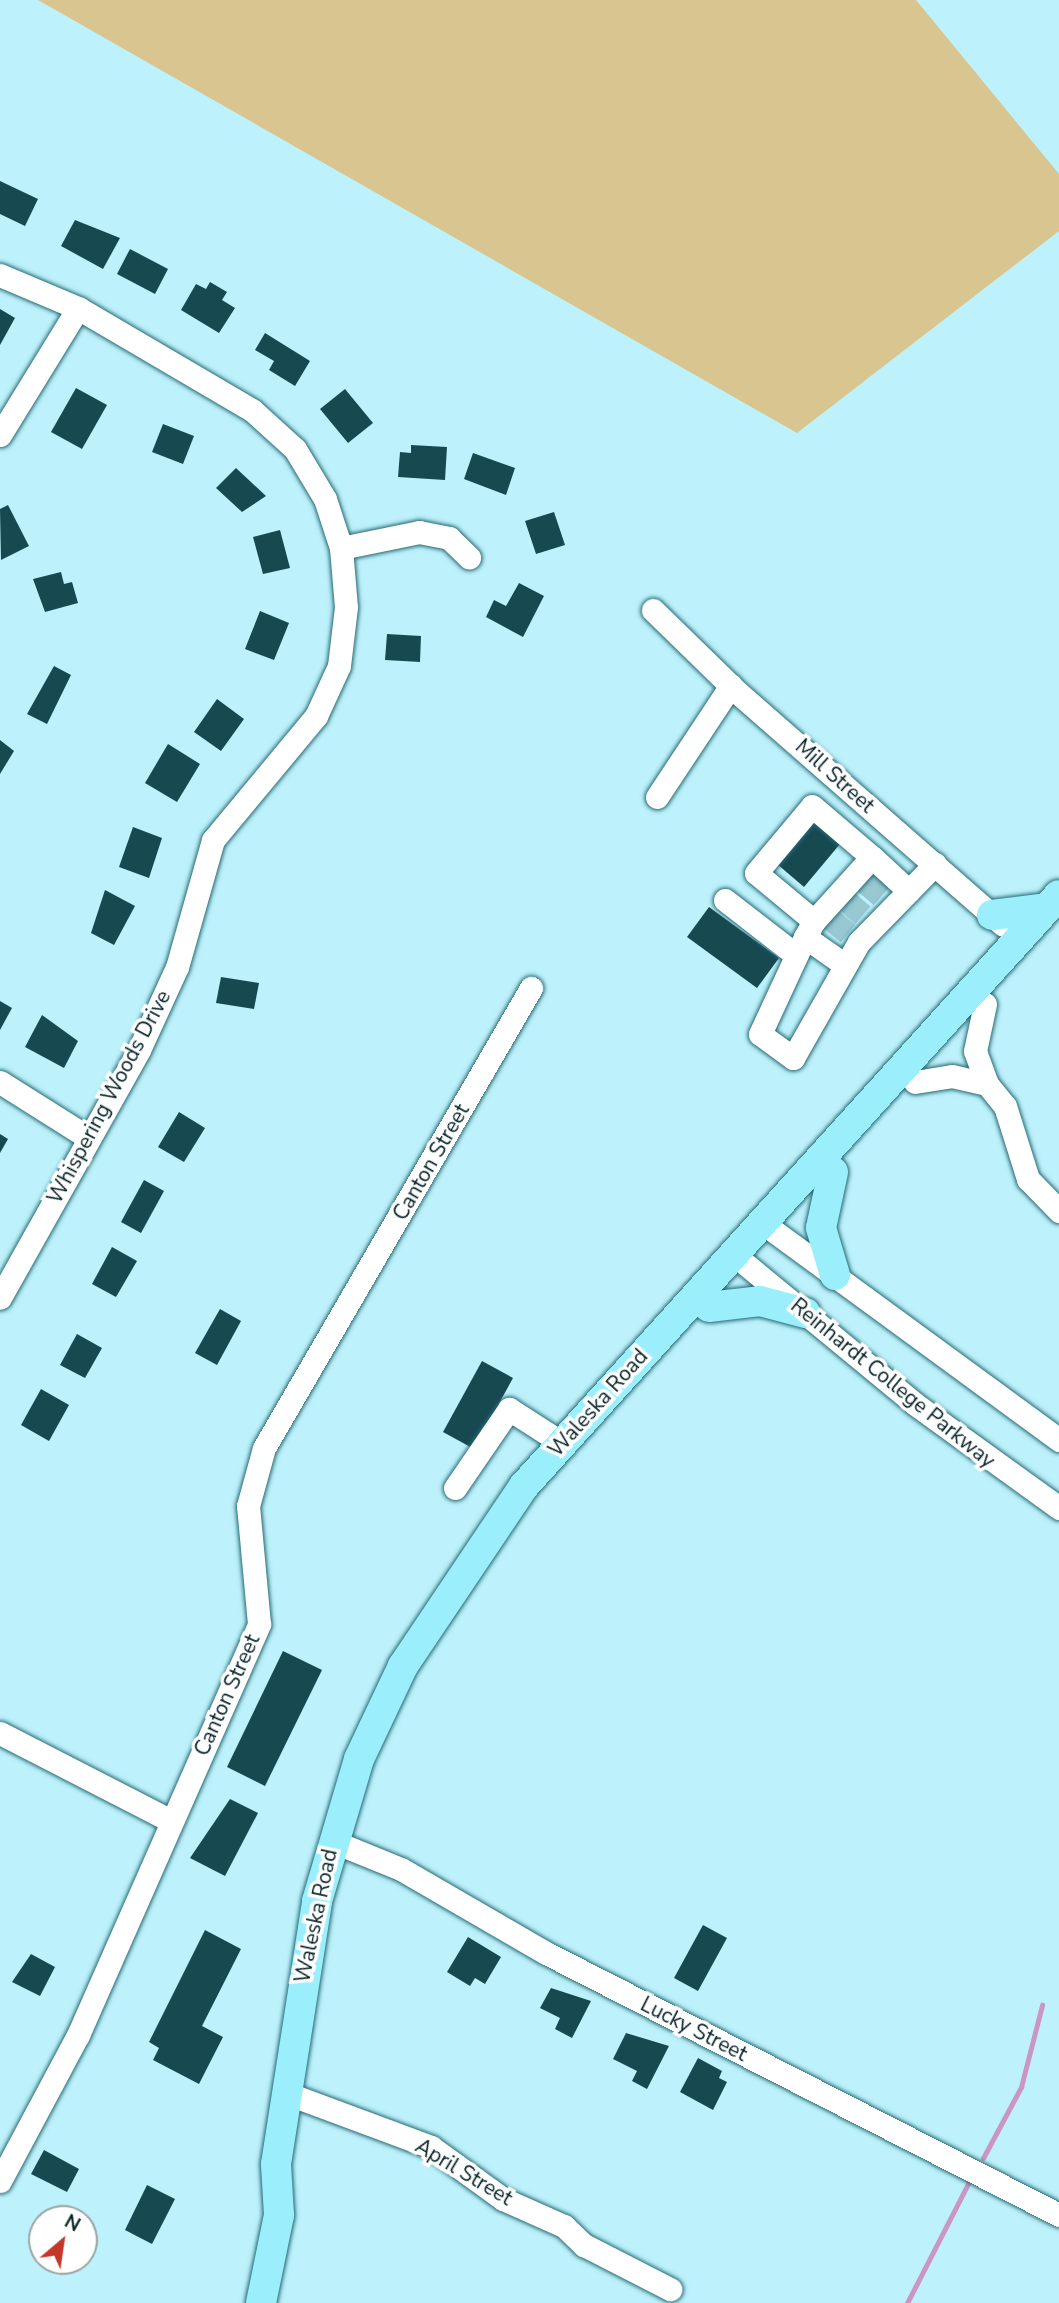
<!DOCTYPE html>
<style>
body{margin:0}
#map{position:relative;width:1059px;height:2303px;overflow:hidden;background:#bdf2fc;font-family:"Nunito Sans",sans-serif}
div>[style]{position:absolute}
.green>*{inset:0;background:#d9c58f}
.stream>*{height:5px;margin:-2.5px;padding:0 2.5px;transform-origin:2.5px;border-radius:2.5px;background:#cb96c6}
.building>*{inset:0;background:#174951}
.minor-tunnel>*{height:23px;margin-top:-11.5px;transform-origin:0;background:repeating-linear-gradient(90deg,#98c8d1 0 23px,transparent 0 34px)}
.roads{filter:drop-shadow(0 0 2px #256a75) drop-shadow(0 0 2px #256a75)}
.minor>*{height:23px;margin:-11.5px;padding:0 11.5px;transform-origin:11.5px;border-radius:11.5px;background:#fff}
.major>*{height:30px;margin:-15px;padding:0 15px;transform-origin:15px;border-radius:15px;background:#9beffd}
span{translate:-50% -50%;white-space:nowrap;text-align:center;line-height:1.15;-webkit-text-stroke:7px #fff;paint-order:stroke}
.street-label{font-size:21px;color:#052126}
.north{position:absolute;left:28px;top:2205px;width:70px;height:70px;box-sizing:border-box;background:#fff;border:2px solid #9ba6a8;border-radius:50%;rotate:29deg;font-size:19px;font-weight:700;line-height:28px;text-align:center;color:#052126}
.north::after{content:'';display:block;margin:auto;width:24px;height:32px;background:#c43729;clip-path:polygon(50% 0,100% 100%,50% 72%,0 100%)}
</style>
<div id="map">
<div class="green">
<i style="clip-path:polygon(38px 0,916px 0,1059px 174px,1059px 231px,797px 433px)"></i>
</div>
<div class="stream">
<i style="left:983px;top:2158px;width:81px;rotate:-61.8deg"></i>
<i style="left:1021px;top:2087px;width:85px;rotate:-75.6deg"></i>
<i style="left:907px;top:2303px;width:136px;rotate:-62.9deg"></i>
</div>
<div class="building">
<i style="clip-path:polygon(0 181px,38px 199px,25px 226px,0 214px)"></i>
<i style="clip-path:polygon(75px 220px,120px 238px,103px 269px,61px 246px)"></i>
<i style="clip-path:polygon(130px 249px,168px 269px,155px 294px,117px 274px)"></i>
<i style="clip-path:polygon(210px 282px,227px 292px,222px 300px,235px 308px,219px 333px,181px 310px,196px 284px,206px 289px)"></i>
<i style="clip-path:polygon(0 309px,15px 318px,0 345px)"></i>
<i style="clip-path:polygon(265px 333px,310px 361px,295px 386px,269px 370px,274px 361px,255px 350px)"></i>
<i style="clip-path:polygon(76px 388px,107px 405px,82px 449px,51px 432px)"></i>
<i style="clip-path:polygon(345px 389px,373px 423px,348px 443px,320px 409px)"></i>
<i style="clip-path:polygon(163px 424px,194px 436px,183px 464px,152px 452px)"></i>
<i style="clip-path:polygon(411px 445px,447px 447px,445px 480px,398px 477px,400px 452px,411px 453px)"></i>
<i style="clip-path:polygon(473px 453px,515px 468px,506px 495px,464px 479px)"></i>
<i style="clip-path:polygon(236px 468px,266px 496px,242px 512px,216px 488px)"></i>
<i style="clip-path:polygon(8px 505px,29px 546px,1px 560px,0 509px)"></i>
<i style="clip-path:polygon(554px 512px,565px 545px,536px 554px,525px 521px)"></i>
<i style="clip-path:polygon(280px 530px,290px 568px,263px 574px,253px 537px)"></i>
<i style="clip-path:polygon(61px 572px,64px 584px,72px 582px,78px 603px,45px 612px,33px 579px)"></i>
<i style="clip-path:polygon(519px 583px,544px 596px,523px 637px,486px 617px,494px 600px,506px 606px)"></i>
<i style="clip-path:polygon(260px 611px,289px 623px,274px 660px,245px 649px)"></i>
<i style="clip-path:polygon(387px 634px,421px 636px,420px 662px,385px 660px)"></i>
<i style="clip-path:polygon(54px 666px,71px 675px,47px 724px,27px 714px)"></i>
<i style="clip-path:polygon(217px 699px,244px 719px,221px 751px,194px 732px)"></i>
<i style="clip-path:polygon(0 740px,14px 751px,0 774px)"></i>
<i style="clip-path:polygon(168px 744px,200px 764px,177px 802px,145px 783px)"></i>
<i style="clip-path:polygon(812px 821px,840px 844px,804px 887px,777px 864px)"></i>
<i style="clip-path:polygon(133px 827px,162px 838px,149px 878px,119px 867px)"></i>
<i style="clip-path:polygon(105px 890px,135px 906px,114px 945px,91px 933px)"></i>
<i style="clip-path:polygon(709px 907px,779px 958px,757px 988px,687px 937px)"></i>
<i style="clip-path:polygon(221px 977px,259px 983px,254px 1009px,216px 1003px)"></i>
<i style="clip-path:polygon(0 1001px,12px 1008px,0 1030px)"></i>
<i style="clip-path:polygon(42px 1015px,78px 1041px,64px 1068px,25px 1047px)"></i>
<i style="clip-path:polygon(179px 1112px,205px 1128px,184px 1162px,158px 1147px)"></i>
<i style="clip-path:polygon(0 1134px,8px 1139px,0 1153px)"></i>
<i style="clip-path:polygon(144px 1180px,164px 1191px,141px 1233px,121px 1222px)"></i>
<i style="clip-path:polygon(112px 1247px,137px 1261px,116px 1297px,92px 1284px)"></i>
<i style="clip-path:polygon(220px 1309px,241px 1321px,217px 1365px,195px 1353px)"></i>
<i style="clip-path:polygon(77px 1334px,102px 1348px,85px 1378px,60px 1365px)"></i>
<i style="clip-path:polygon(482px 1361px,513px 1378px,474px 1449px,443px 1432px)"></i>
<i style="clip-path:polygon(41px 1389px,69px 1405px,49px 1441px,21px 1425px)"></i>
<i style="clip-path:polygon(283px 1651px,322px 1670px,265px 1786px,227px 1767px)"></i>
<i style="clip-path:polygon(230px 1799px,258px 1813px,225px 1876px,190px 1858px)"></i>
<i style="clip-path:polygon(703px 1925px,727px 1938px,698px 1991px,674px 1978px)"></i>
<i style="clip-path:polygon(205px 1930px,241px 1949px,202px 2026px,223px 2037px,199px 2084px,153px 2060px,159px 2048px,149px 2042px)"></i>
<i style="clip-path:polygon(468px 1937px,501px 1957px,485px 1984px,475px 1978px,470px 1986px,447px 1972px)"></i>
<i style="clip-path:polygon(31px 1954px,55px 1967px,40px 1996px,12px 1982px)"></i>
<i style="clip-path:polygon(551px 1988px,591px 2001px,572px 2038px,555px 2029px,560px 2018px,540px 2008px)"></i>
<i style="clip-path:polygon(626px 2033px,669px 2046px,647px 2089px,632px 2081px,637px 2071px,613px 2059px)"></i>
<i style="clip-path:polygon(698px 2058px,722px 2071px,719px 2078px,727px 2082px,713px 2110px,680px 2092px)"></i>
<i style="clip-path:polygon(44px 2150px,79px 2169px,67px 2192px,31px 2174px)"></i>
<i style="clip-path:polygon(147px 2185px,175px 2199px,152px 2244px,125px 2230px)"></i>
</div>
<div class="minor-tunnel">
<i style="left:864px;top:881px;width:23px;rotate:41deg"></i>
<i style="left:847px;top:901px;width:21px;rotate:41deg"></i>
<i style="left:831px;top:919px;width:22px;rotate:39deg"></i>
</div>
<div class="roads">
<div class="minor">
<i style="left:0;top:275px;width:85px;rotate:22.9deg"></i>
<i style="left:78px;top:308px;width:202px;rotate:30.4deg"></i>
<i style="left:252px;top:410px;width:58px;rotate:42.2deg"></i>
<i style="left:295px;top:449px;width:58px;rotate:59deg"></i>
<i style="left:325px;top:499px;width:52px;rotate:71.9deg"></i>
<i style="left:341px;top:548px;width:59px;rotate:85.2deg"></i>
<i style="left:346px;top:607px;width:59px;rotate:96.8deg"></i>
<i style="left:339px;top:666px;width:55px;rotate:114.7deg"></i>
<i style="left:316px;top:716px;width:161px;rotate:129.7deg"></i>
<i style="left:213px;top:840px;width:132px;rotate:105.8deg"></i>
<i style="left:177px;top:967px;width:91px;rotate:114.6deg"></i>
<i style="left:139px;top:1050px;width:284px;rotate:119.3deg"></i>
<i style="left:0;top:435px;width:149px;rotate:-58.4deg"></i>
<i style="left:341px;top:548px;width:80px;rotate:-11.6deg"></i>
<i style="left:419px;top:532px;width:31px;rotate:11deg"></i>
<i style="left:449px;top:538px;width:28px;rotate:44deg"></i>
<i style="left:653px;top:610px;width:116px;rotate:44.3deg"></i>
<i style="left:736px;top:691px;width:355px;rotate:41.2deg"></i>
<i style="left:657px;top:797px;width:134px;rotate:-56.5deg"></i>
<i style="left:725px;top:900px;width:90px;rotate:37.8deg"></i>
<i style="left:814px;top:921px;width:75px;rotate:-140.4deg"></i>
<i style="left:756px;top:873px;width:87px;rotate:-50.1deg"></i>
<i style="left:812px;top:806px;width:79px;rotate:40.4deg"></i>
<i style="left:805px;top:937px;width:107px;rotate:114.9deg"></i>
<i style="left:760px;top:1034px;width:41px;rotate:36deg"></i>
<i style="left:793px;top:1058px;width:133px;rotate:-60.4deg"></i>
<i style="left:859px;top:942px;width:109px;rotate:-45.7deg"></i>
<i style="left:845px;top:965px;width:49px;rotate:-145deg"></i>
<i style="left:805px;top:937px;width:18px;rotate:-61deg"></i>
<i style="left:814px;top:921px;width:86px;rotate:-47.8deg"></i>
<i style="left:872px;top:857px;width:50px;rotate:42.6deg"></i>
<i style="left:0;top:1082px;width:105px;rotate:32.2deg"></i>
<i style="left:915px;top:1082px;width:37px;rotate:-9deg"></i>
<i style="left:952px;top:1076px;width:36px;rotate:13deg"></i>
<i style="left:987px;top:1084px;width:35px;rotate:-110deg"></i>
<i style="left:975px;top:1051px;width:48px;rotate:-78deg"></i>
<i style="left:987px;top:1084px;width:28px;rotate:51deg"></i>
<i style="left:1005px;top:1106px;width:77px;rotate:72.5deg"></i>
<i style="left:1028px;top:1179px;width:45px;rotate:45.9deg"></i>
<i style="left:760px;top:1221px;width:371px;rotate:36.2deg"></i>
<i style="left:732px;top:1253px;width:237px;rotate:39.5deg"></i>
<i style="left:915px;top:1404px;width:178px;rotate:35.8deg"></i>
<i style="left:455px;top:1488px;width:96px;rotate:-55.6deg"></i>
<i style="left:509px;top:1409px;width:63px;rotate:32.7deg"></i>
<i style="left:0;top:1733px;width:192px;rotate:27.2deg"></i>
<i style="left:332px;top:1841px;width:74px;rotate:22.1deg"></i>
<i style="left:401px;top:1869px;width:168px;rotate:30.1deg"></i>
<i style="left:546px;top:1953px;width:576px;rotate:27.05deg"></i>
<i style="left:286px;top:2093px;width:155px;rotate:20.4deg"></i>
<i style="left:431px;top:2147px;width:89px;rotate:35.8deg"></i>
<i style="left:503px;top:2199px;width:67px;rotate:23.9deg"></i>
<i style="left:564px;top:2226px;width:28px;rotate:44deg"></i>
<i style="left:584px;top:2245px;width:97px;rotate:27.1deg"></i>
<i style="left:0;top:2181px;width:166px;rotate:-61.9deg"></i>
<i style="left:78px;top:2035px;width:449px;rotate:-66.2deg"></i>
<i style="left:259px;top:1624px;width:119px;rotate:-95.3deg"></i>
<i style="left:248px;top:1506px;width:60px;rotate:-74.6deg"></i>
<i style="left:264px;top:1448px;width:532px;rotate:-59.87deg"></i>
</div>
<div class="major">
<i style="left:992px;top:915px;width:55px;rotate:-7.3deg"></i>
<i style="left:833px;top:1172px;width:57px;rotate:102.1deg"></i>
<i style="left:821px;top:1228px;width:49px;rotate:73.4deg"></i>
<i style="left:709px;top:1307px;width:51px;rotate:-6.7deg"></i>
<i style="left:760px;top:1301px;width:47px;rotate:14.9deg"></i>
<i style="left:261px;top:2303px;width:90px;rotate:-78.4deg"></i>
<i style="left:279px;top:2215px;width:51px;rotate:-93.4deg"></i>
<i style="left:276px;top:2164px;width:266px;rotate:-81.1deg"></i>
<i style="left:317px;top:1901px;width:148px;rotate:-73.5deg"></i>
<i style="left:359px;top:1759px;width:103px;rotate:-64.7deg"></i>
<i style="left:403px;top:1666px;width:217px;rotate:-56.1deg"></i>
<i style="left:524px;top:1486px;width:797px;rotate:-47.85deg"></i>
</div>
</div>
<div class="street-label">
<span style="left:835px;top:776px;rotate:42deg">Mill Street</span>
<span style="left:109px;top:1097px;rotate:-62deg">Whispering Woods Drive</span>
<span style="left:431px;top:1162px;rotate:-60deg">Canton Street</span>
<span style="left:893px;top:1383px;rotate:39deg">Reinhardt College Parkway</span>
<span style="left:598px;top:1403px;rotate:-48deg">Waleska Road</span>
<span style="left:227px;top:1695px;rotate:-66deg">Canton Street</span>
<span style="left:316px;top:1916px;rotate:-78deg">Waleska Road</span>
<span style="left:694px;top:2029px;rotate:27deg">Lucky Street</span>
<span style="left:464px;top:2172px;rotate:31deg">April Street</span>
</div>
<div class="north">N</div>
</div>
